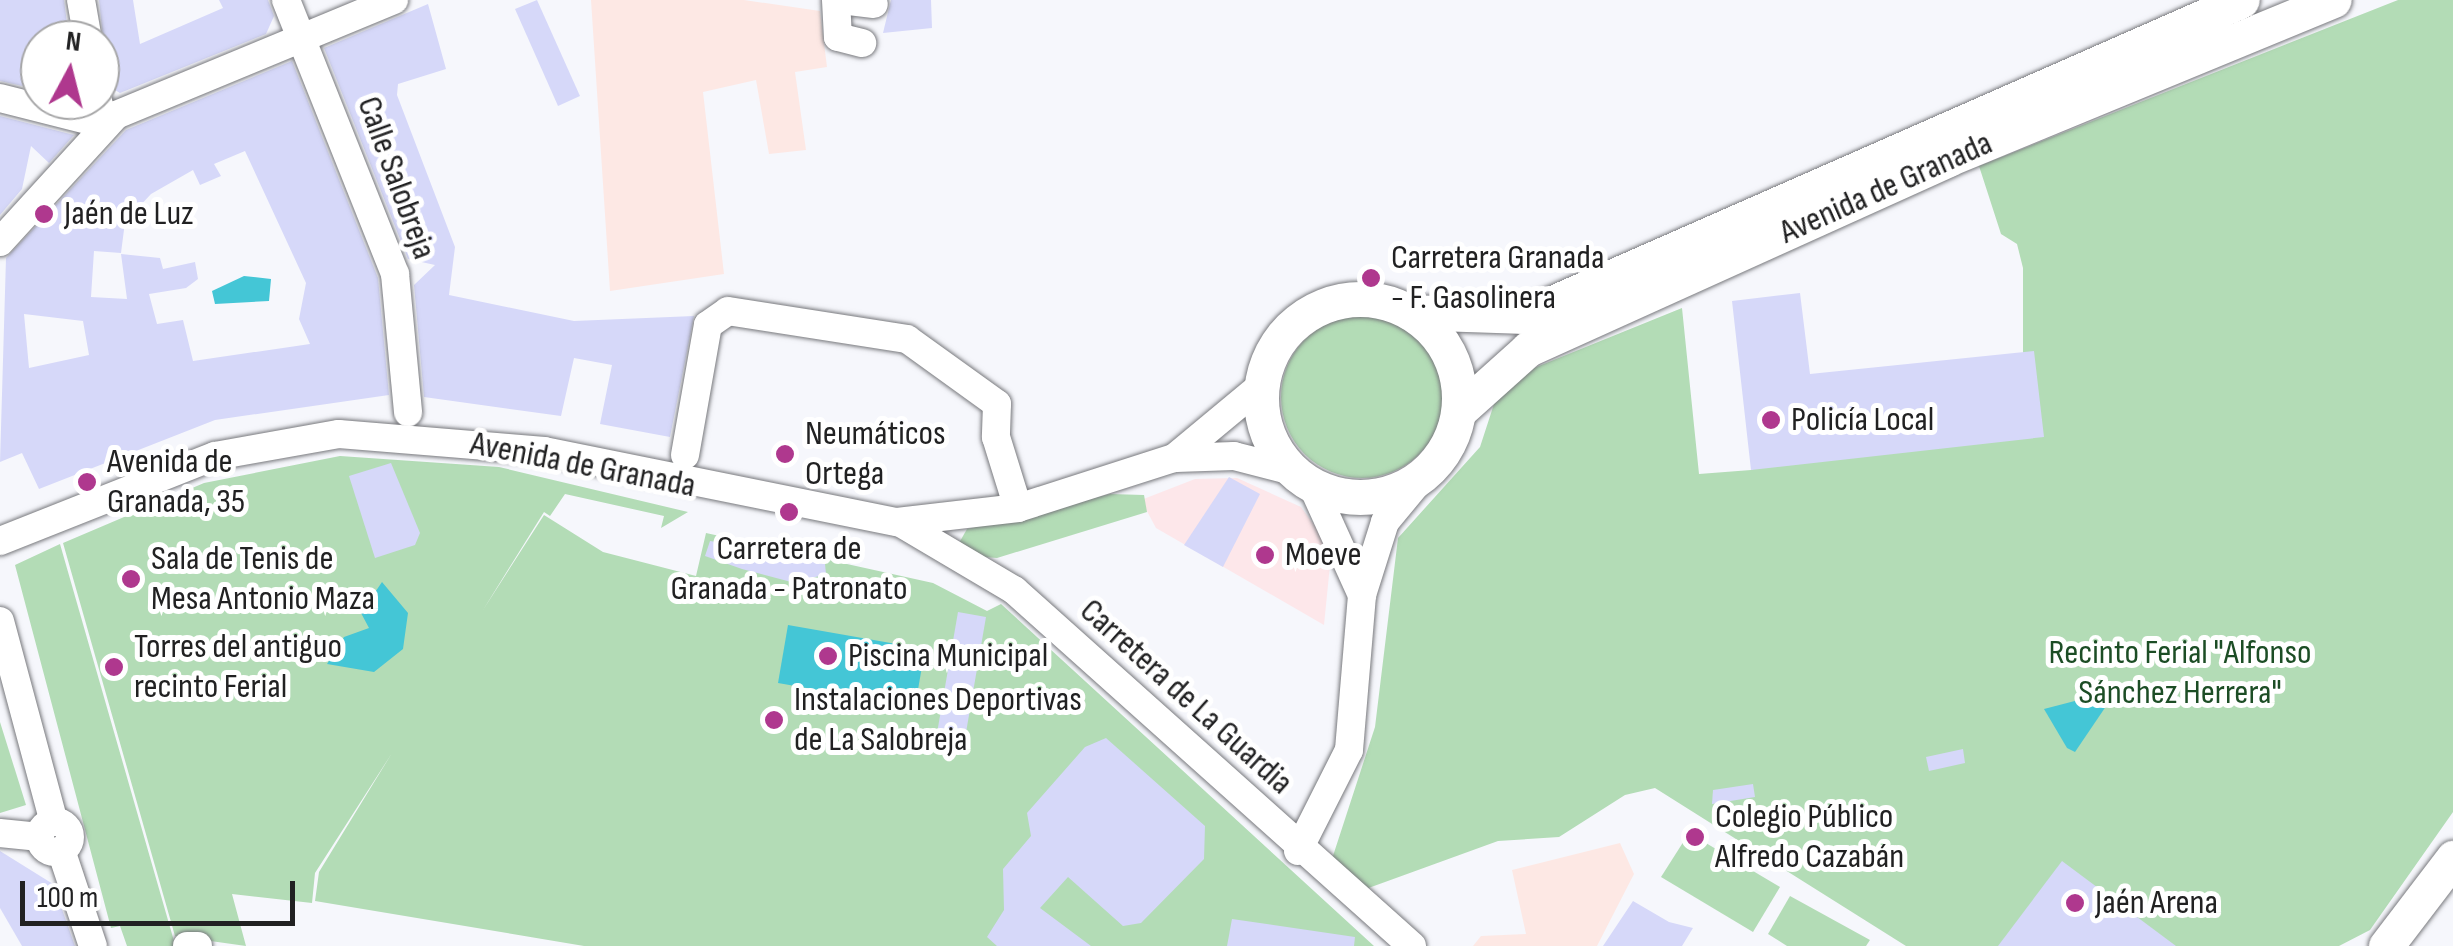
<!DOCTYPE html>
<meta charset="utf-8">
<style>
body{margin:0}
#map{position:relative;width:2453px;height:946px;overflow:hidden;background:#f6f7fc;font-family:"Sofia Sans Condensed",sans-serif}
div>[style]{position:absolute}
.commercial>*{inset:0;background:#fde7ea}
.industrial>*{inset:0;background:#fde8e4}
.green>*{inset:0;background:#b3dcb6}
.round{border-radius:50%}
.water>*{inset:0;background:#44c6d6}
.building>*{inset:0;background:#d6d8f9}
.roads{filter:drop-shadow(0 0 2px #78797d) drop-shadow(0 0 2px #78797d)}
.minor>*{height:28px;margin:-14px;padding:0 14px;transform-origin:14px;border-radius:14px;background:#fff}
.minor>.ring{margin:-14px;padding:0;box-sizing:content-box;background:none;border:28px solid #fff;border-radius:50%}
.major>*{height:35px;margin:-17.5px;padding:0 17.5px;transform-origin:17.5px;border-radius:17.5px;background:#fff}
.major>.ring{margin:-17.5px;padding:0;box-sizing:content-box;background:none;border:35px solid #fff;border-radius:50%}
.dots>*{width:28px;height:28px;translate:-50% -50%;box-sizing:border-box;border:5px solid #fff;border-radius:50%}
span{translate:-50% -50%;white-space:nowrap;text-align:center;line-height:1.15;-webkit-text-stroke:10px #fff;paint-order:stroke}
.street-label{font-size:35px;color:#212122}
.poi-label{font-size:35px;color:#212122}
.left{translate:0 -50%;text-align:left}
.park-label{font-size:35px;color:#1c4d25}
.north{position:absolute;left:20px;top:20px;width:100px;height:100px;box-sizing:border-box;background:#fff;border:2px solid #a6a6a7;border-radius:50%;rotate:7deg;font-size:28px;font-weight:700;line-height:40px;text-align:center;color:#212122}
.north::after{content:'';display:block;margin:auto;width:35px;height:45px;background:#af388e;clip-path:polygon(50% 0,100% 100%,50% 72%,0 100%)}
.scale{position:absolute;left:20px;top:881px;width:275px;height:45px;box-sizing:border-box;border:5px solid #212122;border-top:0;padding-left:12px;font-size:30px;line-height:35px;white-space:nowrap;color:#212122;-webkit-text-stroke:8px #fff;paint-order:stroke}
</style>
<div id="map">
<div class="commercial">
<i style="clip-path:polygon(1237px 478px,1301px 507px,1320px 533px,1330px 565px,1324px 625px,1156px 528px,1141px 500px,1195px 479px)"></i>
</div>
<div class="industrial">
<i style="clip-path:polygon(591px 0,744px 0,820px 11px,827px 67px,795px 72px,806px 150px,769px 154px,756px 80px,703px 92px,724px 274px,610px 291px)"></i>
<i style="clip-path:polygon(1620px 843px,1634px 874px,1597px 946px,1473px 946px,1481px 936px,1526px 934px,1512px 870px)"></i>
</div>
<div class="green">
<i style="clip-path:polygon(2398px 0,2453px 0,2453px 812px,2370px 930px,2339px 946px,1906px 946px,1655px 788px,1625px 795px,1559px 837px,1498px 841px,1363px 890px,1331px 862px,1375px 727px,1398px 538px,1480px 447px,1494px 404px,1529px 370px,1682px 308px,1699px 474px,1751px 470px,2023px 353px,2023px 268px,2017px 244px,2001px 234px,1979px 166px)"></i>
<i class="round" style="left:1281px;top:316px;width:162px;height:162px"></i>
<i style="clip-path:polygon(340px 456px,499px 467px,688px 512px,661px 528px,664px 516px,565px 494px,550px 516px,544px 512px,483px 610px,544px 515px,603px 552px,696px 576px,706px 533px,933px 583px,987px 611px,1001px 604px,1374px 946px,584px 946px,315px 901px,319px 872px,392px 753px,315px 873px,312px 903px,232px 894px,246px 946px,175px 936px,63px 543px,204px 483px)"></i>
<i style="clip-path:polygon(1110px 494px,1144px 495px,1147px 512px,997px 558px,972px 556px,959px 543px,967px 529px)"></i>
<i style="clip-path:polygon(60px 544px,174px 941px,173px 946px,127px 946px,120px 926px,111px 928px,15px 565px)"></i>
<i style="clip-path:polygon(0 722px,26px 805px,0 813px)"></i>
<i style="clip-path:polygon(1689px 833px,1780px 887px,1753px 932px,1661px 877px)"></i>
<i style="clip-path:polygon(1790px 896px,1870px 940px,1866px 946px,1787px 946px,1768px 934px)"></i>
</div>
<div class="water">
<i style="clip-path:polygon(244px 276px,271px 279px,269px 301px,215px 304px,212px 291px)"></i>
<i style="clip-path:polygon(382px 582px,408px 613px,403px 649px,374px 672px,327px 664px,344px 637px,369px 628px,361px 613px)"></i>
<i style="clip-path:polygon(788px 625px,925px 649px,915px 707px,778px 683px)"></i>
<i style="clip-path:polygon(2117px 690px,2075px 752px,2067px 748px,2044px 709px)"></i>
</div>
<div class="building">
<i style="clip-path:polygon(0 0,64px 0,67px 23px,47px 26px,50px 40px,40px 40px,40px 90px,0 81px)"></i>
<i style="clip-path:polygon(99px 0,133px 0,140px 44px,223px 8px,219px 0,268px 0,274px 16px,266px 34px,120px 93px,108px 86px)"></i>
<i style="clip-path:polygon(537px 0,580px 96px,558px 106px,515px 9px)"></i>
<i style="clip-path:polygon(891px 0,931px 0,932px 28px,883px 33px)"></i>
<i style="clip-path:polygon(428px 4px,446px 69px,398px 84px,397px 95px,455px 247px,449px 295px,574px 321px,694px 316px,670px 437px,600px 424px,612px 365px,574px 358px,561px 416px,424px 397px,414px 285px,435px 265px,408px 259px,324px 48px)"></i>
<i style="clip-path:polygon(evenodd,292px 61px,378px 278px,389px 395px,215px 420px,39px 489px,22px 453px,0 462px,6px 258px,126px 130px,292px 61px,245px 151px,306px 283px,299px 319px,310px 344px,193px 361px,183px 320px,157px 324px,149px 294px,186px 288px,198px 279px,195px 262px,163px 269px,160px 258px,121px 254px,127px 299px,91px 297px,94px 251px,121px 253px,125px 222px,151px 194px,193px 170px,200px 185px,221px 176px,214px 164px,245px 151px,292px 61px,24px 314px,83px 321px,89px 355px,29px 368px,24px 314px)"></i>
<i style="clip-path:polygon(0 116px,74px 135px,49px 163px,31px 146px,22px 189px,0 215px)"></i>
<i style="clip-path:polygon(1800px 293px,1810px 374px,2034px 351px,2044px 437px,1751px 470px,1732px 301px)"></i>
<i style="clip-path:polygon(391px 463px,420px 533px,415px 545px,375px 558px,349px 476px)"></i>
<i style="clip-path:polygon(1229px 477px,1260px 494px,1223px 567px,1184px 545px)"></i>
<i style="clip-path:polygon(710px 541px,809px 557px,825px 564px,826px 574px,795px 583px,742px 569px,705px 556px)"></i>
<i style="clip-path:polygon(958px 612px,986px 617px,964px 744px,936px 739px)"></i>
<i style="clip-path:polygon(1106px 738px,1205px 826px,1204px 859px,1141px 923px,1123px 926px,1068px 877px,1040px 908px,1091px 946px,997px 946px,987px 937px,1004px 910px,1003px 869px,1031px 836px,1027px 813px,1085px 747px)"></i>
<i style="clip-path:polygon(1963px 749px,1965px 763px,1929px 771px,1926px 757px)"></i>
<i style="clip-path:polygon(1753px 784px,1755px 797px,1712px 804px,1713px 790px)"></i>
<i style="clip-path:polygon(0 851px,53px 884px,75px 946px,22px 946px,0 908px)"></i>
<i style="clip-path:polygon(2062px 861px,2176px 946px,1998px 946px)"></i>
<i style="clip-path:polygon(1633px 901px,1669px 922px,1693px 928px,1682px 946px,1603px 946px)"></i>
<i style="clip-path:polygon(1232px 919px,1355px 937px,1354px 946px,1227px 946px)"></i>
</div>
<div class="roads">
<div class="minor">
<i style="left:81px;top:0;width:41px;rotate:80.1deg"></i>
<i style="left:286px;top:0;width:295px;rotate:68.3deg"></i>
<i style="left:395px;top:274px;width:139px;rotate:84.6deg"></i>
<i style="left:836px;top:0;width:37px;rotate:87deg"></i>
<i style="left:838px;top:37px;width:25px;rotate:14deg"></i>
<i style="left:841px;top:0;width:33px;rotate:7deg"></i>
<i style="left:0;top:98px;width:106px;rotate:14.2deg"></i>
<i style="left:103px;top:124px;width:25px;rotate:-102deg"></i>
<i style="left:0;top:242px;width:172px;rotate:-47.6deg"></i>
<i style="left:116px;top:115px;width:301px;rotate:-22.5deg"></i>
<i style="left:685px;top:455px;width:132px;rotate:-80deg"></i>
<i style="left:708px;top:325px;width:24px;rotate:-35deg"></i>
<i style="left:728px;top:311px;width:181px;rotate:8.9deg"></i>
<i style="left:907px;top:339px;width:111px;rotate:35.8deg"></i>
<i style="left:997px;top:404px;width:33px;rotate:92deg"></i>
<i style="left:996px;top:437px;width:74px;rotate:72.8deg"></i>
<i style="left:1176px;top:458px;width:58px;rotate:-2deg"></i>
<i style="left:1234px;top:456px;width:61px;rotate:14.3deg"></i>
<i style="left:1312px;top:485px;width:121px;rotate:65.6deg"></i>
<i style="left:899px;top:522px;width:134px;rotate:30.6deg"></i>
<i style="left:1014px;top:590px;width:534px;rotate:41.81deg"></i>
<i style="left:0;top:541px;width:231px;rotate:-21.6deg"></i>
<i style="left:215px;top:456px;width:126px;rotate:-10.1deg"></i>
<i style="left:339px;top:434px;width:206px;rotate:4.7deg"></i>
<i style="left:544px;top:451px;width:360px;rotate:11.4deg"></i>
<i style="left:897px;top:522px;width:122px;rotate:-6.6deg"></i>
<i style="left:1018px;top:508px;width:164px;rotate:-17.8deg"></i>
<i style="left:1174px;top:458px;width:114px;rotate:-39.7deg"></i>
<i style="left:0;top:621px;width:208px;rotate:75deg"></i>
<i class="ring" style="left:40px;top:822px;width:2px;height:2px"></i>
<i style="left:0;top:833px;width:40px;rotate:5.7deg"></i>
<i style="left:61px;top:850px;width:101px;rotate:71.6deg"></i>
<i style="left:1298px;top:851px;width:113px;rotate:-63.2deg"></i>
<i style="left:1349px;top:750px;width:156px;rotate:-85.2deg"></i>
<i style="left:1362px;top:595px;width:77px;rotate:-72.5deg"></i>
<i style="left:1385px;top:522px;width:61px;rotate:-50.3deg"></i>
<i style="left:187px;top:946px;width:11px"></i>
</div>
<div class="major">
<i class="ring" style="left:1261px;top:299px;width:163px;height:163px"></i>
<i style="left:1410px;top:312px;width:113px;rotate:2deg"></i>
<i style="left:1523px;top:316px;width:785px;rotate:-23.73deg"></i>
<i style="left:1459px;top:411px;width:93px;rotate:-41.9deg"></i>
<i style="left:1528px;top:349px;width:461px;rotate:-24.3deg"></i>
<i style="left:1948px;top:159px;width:417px;rotate:-22.4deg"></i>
<i style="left:2386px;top:946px;width:111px;rotate:-52.7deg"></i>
</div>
</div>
<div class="dots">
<i style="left:44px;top:214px;background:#af388e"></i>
<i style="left:1371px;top:278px;background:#af388e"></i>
<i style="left:1771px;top:420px;background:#af388e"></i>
<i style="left:785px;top:454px;background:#af388e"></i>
<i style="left:87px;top:482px;background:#af388e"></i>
<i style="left:789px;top:512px;background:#af388e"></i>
<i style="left:1265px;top:555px;background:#af388e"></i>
<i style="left:131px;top:579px;background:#af388e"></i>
<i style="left:828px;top:656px;background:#af388e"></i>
<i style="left:114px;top:667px;background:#af388e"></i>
<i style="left:774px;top:720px;background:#af388e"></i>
<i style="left:1695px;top:837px;background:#af388e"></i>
<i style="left:2075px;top:903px;background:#af388e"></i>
</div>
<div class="street-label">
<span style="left:396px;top:178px;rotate:70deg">Calle Salobreja</span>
<span style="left:1886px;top:188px;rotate:-24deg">Avenida de Granada</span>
<span style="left:583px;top:465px;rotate:11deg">Avenida de Granada</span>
<span style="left:1186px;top:697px;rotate:42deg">Carretera de La Guardia</span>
</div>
<div class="poi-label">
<span class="left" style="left:64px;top:214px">Jaén de Luz</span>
<span class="left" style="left:1391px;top:278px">Carretera Granada<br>- F. Gasolinera</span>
<span class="left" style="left:1791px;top:420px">Policía Local</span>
<span class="left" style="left:805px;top:454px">Neumáticos<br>Ortega</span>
<span class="left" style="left:107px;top:482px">Avenida de<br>Granada, 35</span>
<span style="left:789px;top:569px">Carretera de<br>Granada - Patronato</span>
<span class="left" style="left:1285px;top:555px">Moeve</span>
<span class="left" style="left:151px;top:579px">Sala de Tenis de<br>Mesa Antonio Maza</span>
<span class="left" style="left:134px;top:667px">Torres del antiguo<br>recinto Ferial</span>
<span class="left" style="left:848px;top:656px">Piscina Municipal</span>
<span class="left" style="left:794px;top:720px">Instalaciones Deportivas<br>de La Salobreja</span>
<span class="left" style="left:1715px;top:837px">Colegio Público<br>Alfredo Cazabán</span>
<span class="left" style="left:2095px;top:903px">Jaén Arena</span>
</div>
<div class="park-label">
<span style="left:2180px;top:673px">Recinto Ferial "Alfonso<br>Sánchez Herrera"</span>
</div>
<div class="north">N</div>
<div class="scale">100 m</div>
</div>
